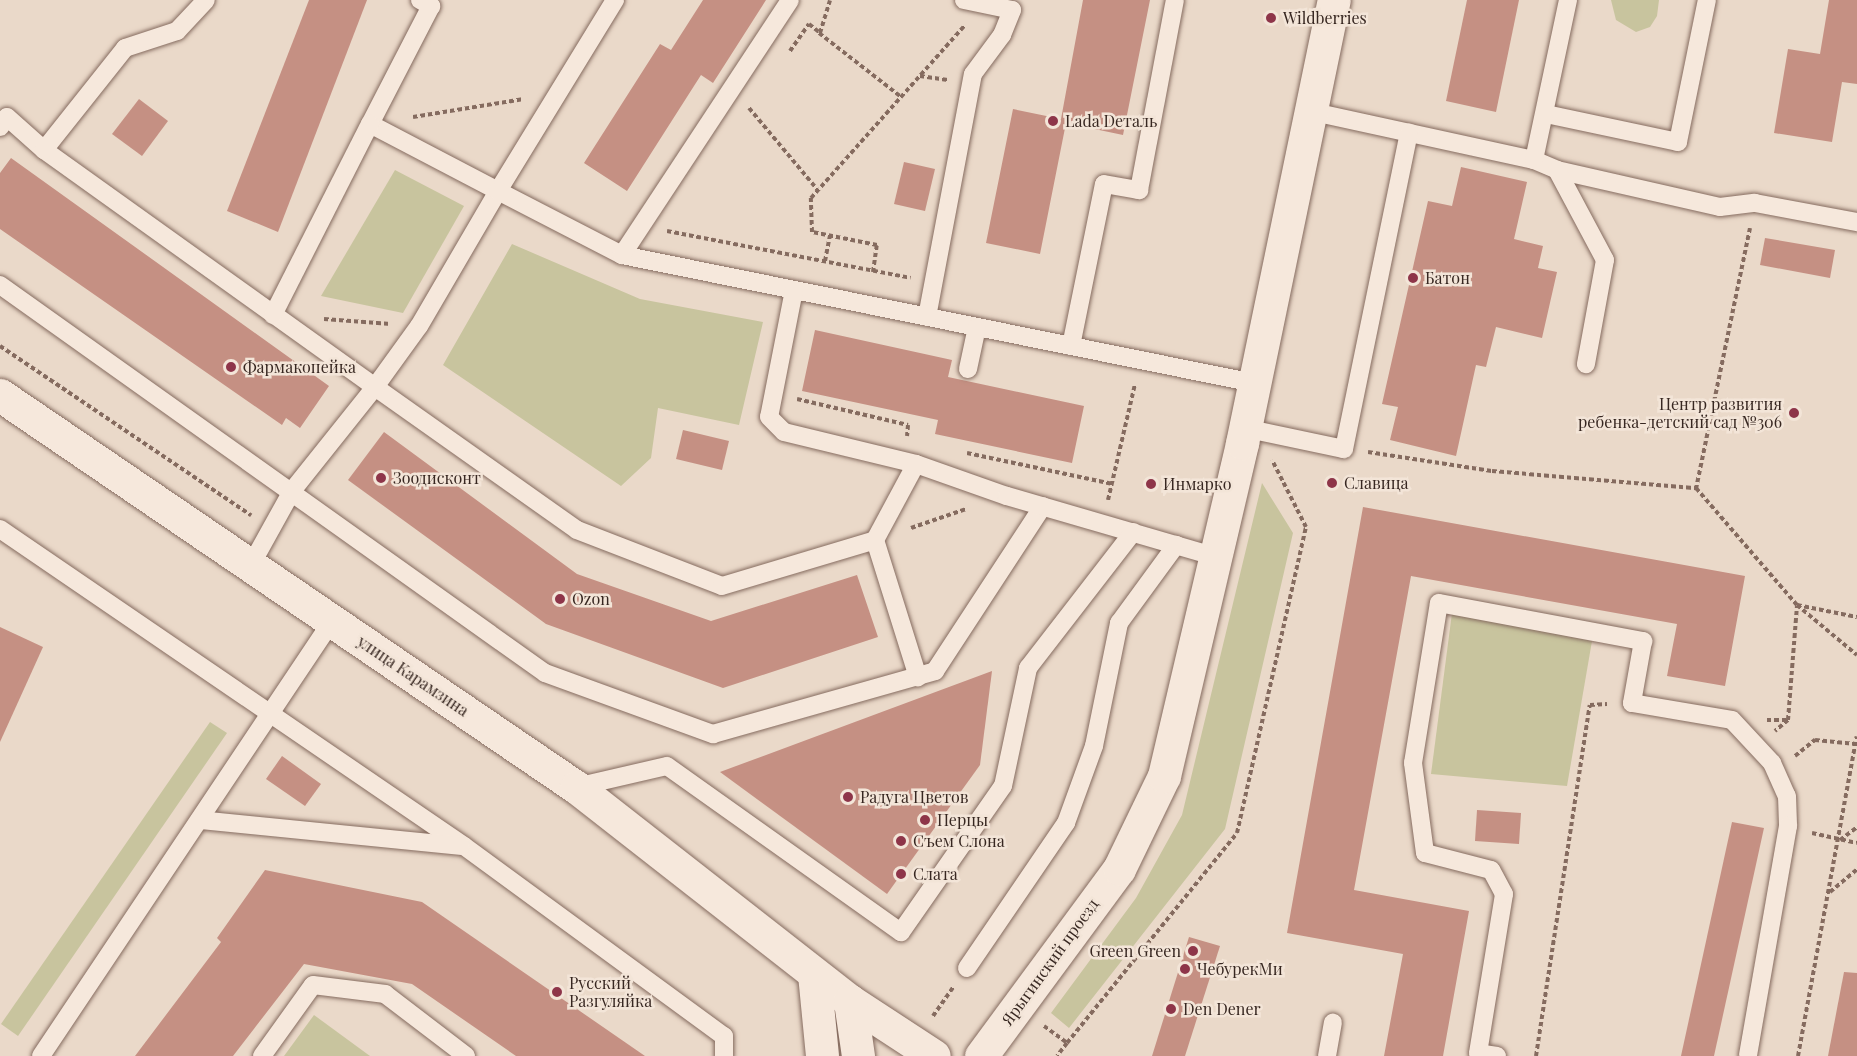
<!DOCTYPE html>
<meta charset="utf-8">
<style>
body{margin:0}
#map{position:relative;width:1857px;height:1056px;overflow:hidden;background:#ead9c9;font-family:"Playfair Display",serif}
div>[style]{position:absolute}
.green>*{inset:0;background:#c8c49e}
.building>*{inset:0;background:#c59083}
.path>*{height:4px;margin-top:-2px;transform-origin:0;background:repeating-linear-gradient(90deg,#856b5f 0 4.5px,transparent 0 7.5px)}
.roads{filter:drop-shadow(0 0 2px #856b5f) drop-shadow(0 0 2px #856b5f)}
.service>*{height:18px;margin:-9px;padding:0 9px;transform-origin:9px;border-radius:9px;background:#f6e8dc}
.minor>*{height:33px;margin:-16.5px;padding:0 16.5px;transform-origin:16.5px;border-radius:16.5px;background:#f6e8dc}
.secondary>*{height:33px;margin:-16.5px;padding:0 16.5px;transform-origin:16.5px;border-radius:16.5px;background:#f6e8dc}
.dots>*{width:16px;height:16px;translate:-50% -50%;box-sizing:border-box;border:3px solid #f3e5d8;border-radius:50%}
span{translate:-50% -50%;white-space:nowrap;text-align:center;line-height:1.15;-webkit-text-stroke:5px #f3e5d8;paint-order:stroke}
.poi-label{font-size:16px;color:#372721}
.left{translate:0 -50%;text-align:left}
.right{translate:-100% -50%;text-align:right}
.street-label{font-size:16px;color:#372721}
</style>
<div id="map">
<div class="green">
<i style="clip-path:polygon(1611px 0,1659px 0,1657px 16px,1650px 27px,1636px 32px,1616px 20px)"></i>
<i style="clip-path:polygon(395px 170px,464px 206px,403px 313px,321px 296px)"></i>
<i style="clip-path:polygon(512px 244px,640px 299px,763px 322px,739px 425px,658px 408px,651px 458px,621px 486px,443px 365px)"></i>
<i style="clip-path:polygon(1262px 483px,1293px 533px,1225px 829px,1069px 1028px,1051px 1013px,1136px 898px,1182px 815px)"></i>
<i style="clip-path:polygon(1452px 613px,1592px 641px,1567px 786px,1431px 774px)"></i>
<i style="clip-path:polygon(210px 722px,227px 733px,18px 1036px,1px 1024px)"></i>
<i style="clip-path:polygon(314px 1015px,370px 1056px,284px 1056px)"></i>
</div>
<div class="building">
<i style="clip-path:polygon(309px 0,367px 0,278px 232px,227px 211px)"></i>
<i style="clip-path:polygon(703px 0,766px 0,713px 83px,701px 75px,627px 191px,584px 163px,660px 44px,671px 50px)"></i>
<i style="clip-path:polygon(1083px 0,1150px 0,1123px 135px,1066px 123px,1040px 254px,986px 243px,1013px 109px,1061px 119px)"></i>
<i style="clip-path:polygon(1467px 0,1519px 0,1496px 112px,1446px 101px)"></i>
<i style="clip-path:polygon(1829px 0,1857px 0,1857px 84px,1842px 82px,1832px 142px,1774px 133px,1788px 49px,1820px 54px)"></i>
<i style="clip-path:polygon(139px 99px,168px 121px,142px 156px,112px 134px)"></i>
<i style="clip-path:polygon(11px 158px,329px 386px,300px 428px,286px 418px,282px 425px,0 229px,0 173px)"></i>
<i style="clip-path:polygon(904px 162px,935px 169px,925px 211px,894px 204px)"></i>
<i style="clip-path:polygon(1461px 167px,1527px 182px,1514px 239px,1543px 246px,1538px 268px,1557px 272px,1542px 338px,1496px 327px,1486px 367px,1476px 365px,1456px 456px,1390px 440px,1398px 407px,1382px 404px,1428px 201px,1452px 206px)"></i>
<i style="clip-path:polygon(1765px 238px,1835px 250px,1830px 278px,1760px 265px)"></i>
<i style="clip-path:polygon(815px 330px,952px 360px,948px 377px,1084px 406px,1072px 463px,935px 434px,938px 420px,802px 391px)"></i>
<i style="clip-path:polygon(683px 430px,729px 441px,722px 470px,676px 459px)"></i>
<i style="clip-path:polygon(384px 432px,577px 574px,711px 621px,857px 575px,878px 637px,723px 688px,546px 624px,348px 480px)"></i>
<i style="clip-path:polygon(1363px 507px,1745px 576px,1725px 686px,1667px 676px,1677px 624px,1411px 576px,1354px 890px,1469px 911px,1443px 1056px,1384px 1056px,1403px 954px,1287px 933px)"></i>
<i style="clip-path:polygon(0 627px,43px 647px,0 742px)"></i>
<i style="clip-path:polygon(992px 671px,980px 765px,887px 894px,720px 772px)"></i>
<i style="clip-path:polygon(282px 756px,321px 784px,305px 806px,266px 779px)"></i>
<i style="clip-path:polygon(1477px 810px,1521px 813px,1519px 844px,1475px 841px)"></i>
<i style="clip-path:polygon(1732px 822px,1764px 828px,1714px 1056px,1681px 1056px)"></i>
<i style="clip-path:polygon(265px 870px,422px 902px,645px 1056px,516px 1056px,412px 984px,304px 964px,233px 1056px,135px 1056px,221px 942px,217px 938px)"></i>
<i style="clip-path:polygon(1189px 937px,1220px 946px,1185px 1056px,1152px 1056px)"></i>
<i style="clip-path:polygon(1844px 972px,1857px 973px,1857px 1056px,1828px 1056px)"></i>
</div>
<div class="path">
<i style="left:819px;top:33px;width:103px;rotate:37.9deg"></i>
<i style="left:790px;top:51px;width:33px;rotate:-55deg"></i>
<i style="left:809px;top:24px;width:14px;rotate:39deg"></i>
<i style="left:820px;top:33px;width:34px;rotate:-73deg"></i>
<i style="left:920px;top:76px;width:28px;rotate:8deg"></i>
<i style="left:749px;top:108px;width:106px;rotate:50deg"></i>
<i style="left:413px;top:117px;width:112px;rotate:-9.2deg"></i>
<i style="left:1750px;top:228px;width:266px;rotate:101.7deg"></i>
<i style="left:1696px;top:488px;width:155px;rotate:49.2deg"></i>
<i style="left:1797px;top:605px;width:78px;rotate:39.8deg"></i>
<i style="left:667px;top:231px;width:248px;rotate:10.9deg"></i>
<i style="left:825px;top:261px;width:25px;rotate:-79deg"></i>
<i style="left:873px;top:272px;width:27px;rotate:-82deg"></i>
<i style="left:877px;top:245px;width:66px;rotate:-168.7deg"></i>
<i style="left:812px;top:232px;width:34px;rotate:-92deg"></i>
<i style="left:811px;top:198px;width:232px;rotate:-48.3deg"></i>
<i style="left:324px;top:319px;width:67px;rotate:4.3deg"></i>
<i style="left:0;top:346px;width:303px;rotate:34deg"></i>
<i style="left:797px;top:399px;width:114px;rotate:13.2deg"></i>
<i style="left:908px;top:425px;width:11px;rotate:95deg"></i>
<i style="left:1368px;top:452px;width:125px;rotate:8.7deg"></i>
<i style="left:1492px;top:471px;width:205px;rotate:4.8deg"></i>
<i style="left:967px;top:453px;width:149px;rotate:12deg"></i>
<i style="left:1108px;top:500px;width:119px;rotate:-76.9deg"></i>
<i style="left:911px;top:528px;width:58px;rotate:-19.1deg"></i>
<i style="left:1767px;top:720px;width:21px"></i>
<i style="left:1788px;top:720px;width:17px;rotate:140deg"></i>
<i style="left:1788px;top:720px;width:115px;rotate:-85.5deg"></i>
<i style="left:1797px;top:605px;width:61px;rotate:11.3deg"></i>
<i style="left:1795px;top:756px;width:26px;rotate:-39deg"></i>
<i style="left:1815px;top:740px;width:41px;rotate:5.6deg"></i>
<i style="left:1812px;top:833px;width:46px;rotate:12.5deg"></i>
<i style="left:1840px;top:840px;width:21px;rotate:-37deg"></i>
<i style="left:1830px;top:892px;width:35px;rotate:-40deg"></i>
<i style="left:933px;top:1016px;width:35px;rotate:-55deg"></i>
<i style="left:1044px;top:1026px;width:29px;rotate:36deg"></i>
<i style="left:1067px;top:1043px;width:16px;rotate:128deg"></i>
<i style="left:1067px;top:1043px;width:270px;rotate:-51deg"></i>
<i style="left:1237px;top:833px;width:314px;rotate:-77.3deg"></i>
<i style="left:1306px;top:527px;width:75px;rotate:-116.9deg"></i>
<i style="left:1536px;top:1056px;width:355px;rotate:-81.3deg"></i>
<i style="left:1590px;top:705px;width:17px;rotate:-3deg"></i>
<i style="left:1798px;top:1056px;width:325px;rotate:-79.6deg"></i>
</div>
<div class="roads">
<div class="service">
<i style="left:420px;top:0;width:13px;rotate:29deg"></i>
<i style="left:431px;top:6px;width:133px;rotate:117.3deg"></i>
<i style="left:370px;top:124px;width:144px;rotate:27.6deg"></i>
<i style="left:498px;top:191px;width:156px;rotate:120.3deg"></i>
<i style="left:419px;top:326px;width:75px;rotate:125.8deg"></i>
<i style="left:375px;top:387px;width:247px;rotate:35.3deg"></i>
<i style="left:577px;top:530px;width:155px;rotate:21.1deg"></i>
<i style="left:722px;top:586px;width:160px;rotate:-16.7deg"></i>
<i style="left:875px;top:540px;width:86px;rotate:-61.7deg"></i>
<i style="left:615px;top:0;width:224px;rotate:121.5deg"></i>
<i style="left:498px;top:191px;width:140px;rotate:27.3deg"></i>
<i style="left:622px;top:255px;width:645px;rotate:11.45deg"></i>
<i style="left:1309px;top:111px;width:230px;rotate:12.3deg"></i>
<i style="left:1534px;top:160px;width:25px;rotate:23deg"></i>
<i style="left:1557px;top:170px;width:167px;rotate:12.8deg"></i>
<i style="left:1720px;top:207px;width:35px;rotate:-7deg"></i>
<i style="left:1755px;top:203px;width:104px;rotate:10.6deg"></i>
<i style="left:1546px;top:114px;width:135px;rotate:12deg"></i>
<i style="left:1678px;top:142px;width:145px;rotate:-78.5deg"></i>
<i style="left:0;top:127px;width:12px;rotate:-55deg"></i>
<i style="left:7px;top:117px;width:50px;rotate:41.7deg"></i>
<i style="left:44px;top:150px;width:407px;rotate:35.6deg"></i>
<i style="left:375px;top:387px;width:133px;rotate:128.6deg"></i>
<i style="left:292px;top:491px;width:85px;rotate:119deg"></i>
<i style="left:44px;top:150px;width:130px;rotate:-51.5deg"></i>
<i style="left:125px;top:48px;width:55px;rotate:-18.1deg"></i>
<i style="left:177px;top:31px;width:42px;rotate:-46.9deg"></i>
<i style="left:1534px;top:160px;width:164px;rotate:-78deg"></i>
<i style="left:1557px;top:170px;width:102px;rotate:61.9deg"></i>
<i style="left:1605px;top:260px;width:106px;rotate:100.4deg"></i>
<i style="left:622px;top:255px;width:305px;rotate:-56.6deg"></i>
<i style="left:0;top:285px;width:669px;rotate:35.45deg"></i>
<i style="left:545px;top:673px;width:179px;rotate:20deg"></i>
<i style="left:713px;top:734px;width:231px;rotate:-15.8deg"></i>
<i style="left:935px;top:671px;width:197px;rotate:-56.8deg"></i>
<i style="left:794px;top:290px;width:129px;rotate:101.1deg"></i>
<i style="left:769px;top:417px;width:21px;rotate:45deg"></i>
<i style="left:784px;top:432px;width:136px;rotate:13.6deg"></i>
<i style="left:916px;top:464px;width:96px;rotate:19.4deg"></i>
<i style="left:1007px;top:496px;width:216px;rotate:16.2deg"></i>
<i style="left:273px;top:315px;width:214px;rotate:-63.1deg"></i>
<i style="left:927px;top:317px;width:247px;rotate:-79.3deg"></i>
<i style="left:973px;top:74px;width:49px;rotate:-53.4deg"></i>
<i style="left:1002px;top:35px;width:27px;rotate:-68deg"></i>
<i style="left:1012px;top:10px;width:49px;rotate:-168.2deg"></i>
<i style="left:1071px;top:346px;width:165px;rotate:-78.5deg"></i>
<i style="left:1104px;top:184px;width:36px;rotate:10deg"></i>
<i style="left:1139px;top:190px;width:193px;rotate:-79.3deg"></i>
<i style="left:968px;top:369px;width:43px;rotate:-77.9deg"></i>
<i style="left:1244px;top:428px;width:102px;rotate:11.9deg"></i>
<i style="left:1344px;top:449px;width:323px;rotate:-78.4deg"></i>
<i style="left:0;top:529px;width:562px;rotate:34.34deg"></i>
<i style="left:464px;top:846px;width:322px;rotate:36.2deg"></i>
<i style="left:724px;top:1036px;width:20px;rotate:90deg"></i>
<i style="left:875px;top:540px;width:144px;rotate:72.6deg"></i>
<i style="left:576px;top:787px;width:93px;rotate:-13deg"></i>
<i style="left:667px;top:766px;width:287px;rotate:35.4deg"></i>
<i style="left:901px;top:932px;width:178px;rotate:-55.1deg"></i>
<i style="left:1003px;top:786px;width:121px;rotate:-78deg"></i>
<i style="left:1028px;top:668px;width:172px;rotate:-52.3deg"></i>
<i style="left:200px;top:820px;width:262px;rotate:5.7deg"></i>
<i style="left:967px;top:968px;width:176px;rotate:-55.7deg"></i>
<i style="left:1066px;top:823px;width:82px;rotate:-70deg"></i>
<i style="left:1094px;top:746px;width:126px;rotate:-78.5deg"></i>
<i style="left:1119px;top:623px;width:97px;rotate:-53.8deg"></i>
<i style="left:41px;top:1056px;width:523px;rotate:-56.22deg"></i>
<i style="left:262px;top:1056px;width:87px;rotate:-54.3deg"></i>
<i style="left:313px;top:985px;width:73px;rotate:7.1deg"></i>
<i style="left:385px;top:994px;width:102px;rotate:37.4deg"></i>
<i style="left:1327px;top:1056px;width:34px;rotate:-80deg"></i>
<i style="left:1497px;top:1056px;width:19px;rotate:-171deg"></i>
<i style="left:1478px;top:1053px;width:161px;rotate:-80.7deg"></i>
<i style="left:1504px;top:894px;width:27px;rotate:-118deg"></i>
<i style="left:1491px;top:870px;width:68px;rotate:-165.6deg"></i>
<i style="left:1425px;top:853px;width:91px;rotate:-97.6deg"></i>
<i style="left:1413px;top:763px;width:162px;rotate:-80.8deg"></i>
<i style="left:1439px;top:603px;width:208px;rotate:10.6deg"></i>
<i style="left:1643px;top:641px;width:63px;rotate:100.1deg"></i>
<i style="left:1632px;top:703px;width:101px;rotate:9.6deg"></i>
<i style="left:1732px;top:720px;width:59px;rotate:47.1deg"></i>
<i style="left:1772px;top:763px;width:36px;rotate:66deg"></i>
<i style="left:1787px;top:796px;width:30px;rotate:88deg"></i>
<i style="left:1788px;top:826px;width:233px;rotate:99.9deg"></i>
</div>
<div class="minor">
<i style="left:0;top:395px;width:697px;rotate:34.24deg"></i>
<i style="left:576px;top:787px;width:348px;rotate:38deg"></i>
<i style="left:850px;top:1001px;width:100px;rotate:33.2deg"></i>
<i style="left:814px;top:974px;width:82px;rotate:84.4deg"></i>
<i style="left:850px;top:1001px;width:56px;rotate:81.7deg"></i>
</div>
<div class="secondary">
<i style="left:981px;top:1056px;width:232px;rotate:-53.6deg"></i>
<i style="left:1119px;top:869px;width:103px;rotate:-64.2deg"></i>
<i style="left:1164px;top:776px;width:342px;rotate:-76.8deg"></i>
<i style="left:1242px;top:443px;width:452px;rotate:-78.3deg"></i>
</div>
</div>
<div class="dots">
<i style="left:1271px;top:18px;background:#8e3549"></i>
<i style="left:1053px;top:121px;background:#8e3549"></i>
<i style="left:1413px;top:278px;background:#8e3549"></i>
<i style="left:231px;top:367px;background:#8e3549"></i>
<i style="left:1794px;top:413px;background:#8e3549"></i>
<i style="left:381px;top:478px;background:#8e3549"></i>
<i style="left:1332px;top:483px;background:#8e3549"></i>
<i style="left:1151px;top:484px;background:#8e3549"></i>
<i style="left:560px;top:599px;background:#8e3549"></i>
<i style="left:848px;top:797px;background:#8e3549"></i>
<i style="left:925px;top:820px;background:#8e3549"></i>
<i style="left:901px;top:841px;background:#8e3549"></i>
<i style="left:901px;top:874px;background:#8e3549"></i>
<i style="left:1193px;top:951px;background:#8e3549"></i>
<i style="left:1185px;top:969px;background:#8e3549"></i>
<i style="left:557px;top:992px;background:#8e3549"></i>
<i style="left:1171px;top:1009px;background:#8e3549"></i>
</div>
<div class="poi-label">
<span class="left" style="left:1283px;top:18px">Wildberries</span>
<span class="left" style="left:1065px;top:121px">Lada Dеталь</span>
<span class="left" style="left:1425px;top:278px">Батон</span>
<span class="left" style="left:243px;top:367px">Фармакопейка</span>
<span class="right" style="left:1782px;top:413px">Центр развития<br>ребенка-детский сад №306</span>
<span class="left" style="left:393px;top:478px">Зоодисконт</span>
<span class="left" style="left:1344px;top:483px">Славица</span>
<span class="left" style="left:1163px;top:484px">Инмарко</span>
<span class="left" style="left:572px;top:599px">Ozon</span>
<span class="left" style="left:860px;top:797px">Радуга Цветов</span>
<span class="left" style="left:937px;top:820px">Перцы</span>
<span class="left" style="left:913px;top:841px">Съем Слона</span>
<span class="left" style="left:913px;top:874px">Слата</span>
<span class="right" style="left:1181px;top:951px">Green Green</span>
<span class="left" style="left:1197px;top:969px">ЧебурекМи</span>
<span class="left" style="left:569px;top:992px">Русский<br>Разгуляйка</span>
<span class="left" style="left:1183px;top:1009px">Den Dener</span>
</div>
<div class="street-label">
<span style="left:413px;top:676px;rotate:34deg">улица Карамзина</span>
<span style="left:1050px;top:962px;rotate:-54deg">Ярыгинский проезд</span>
</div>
</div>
